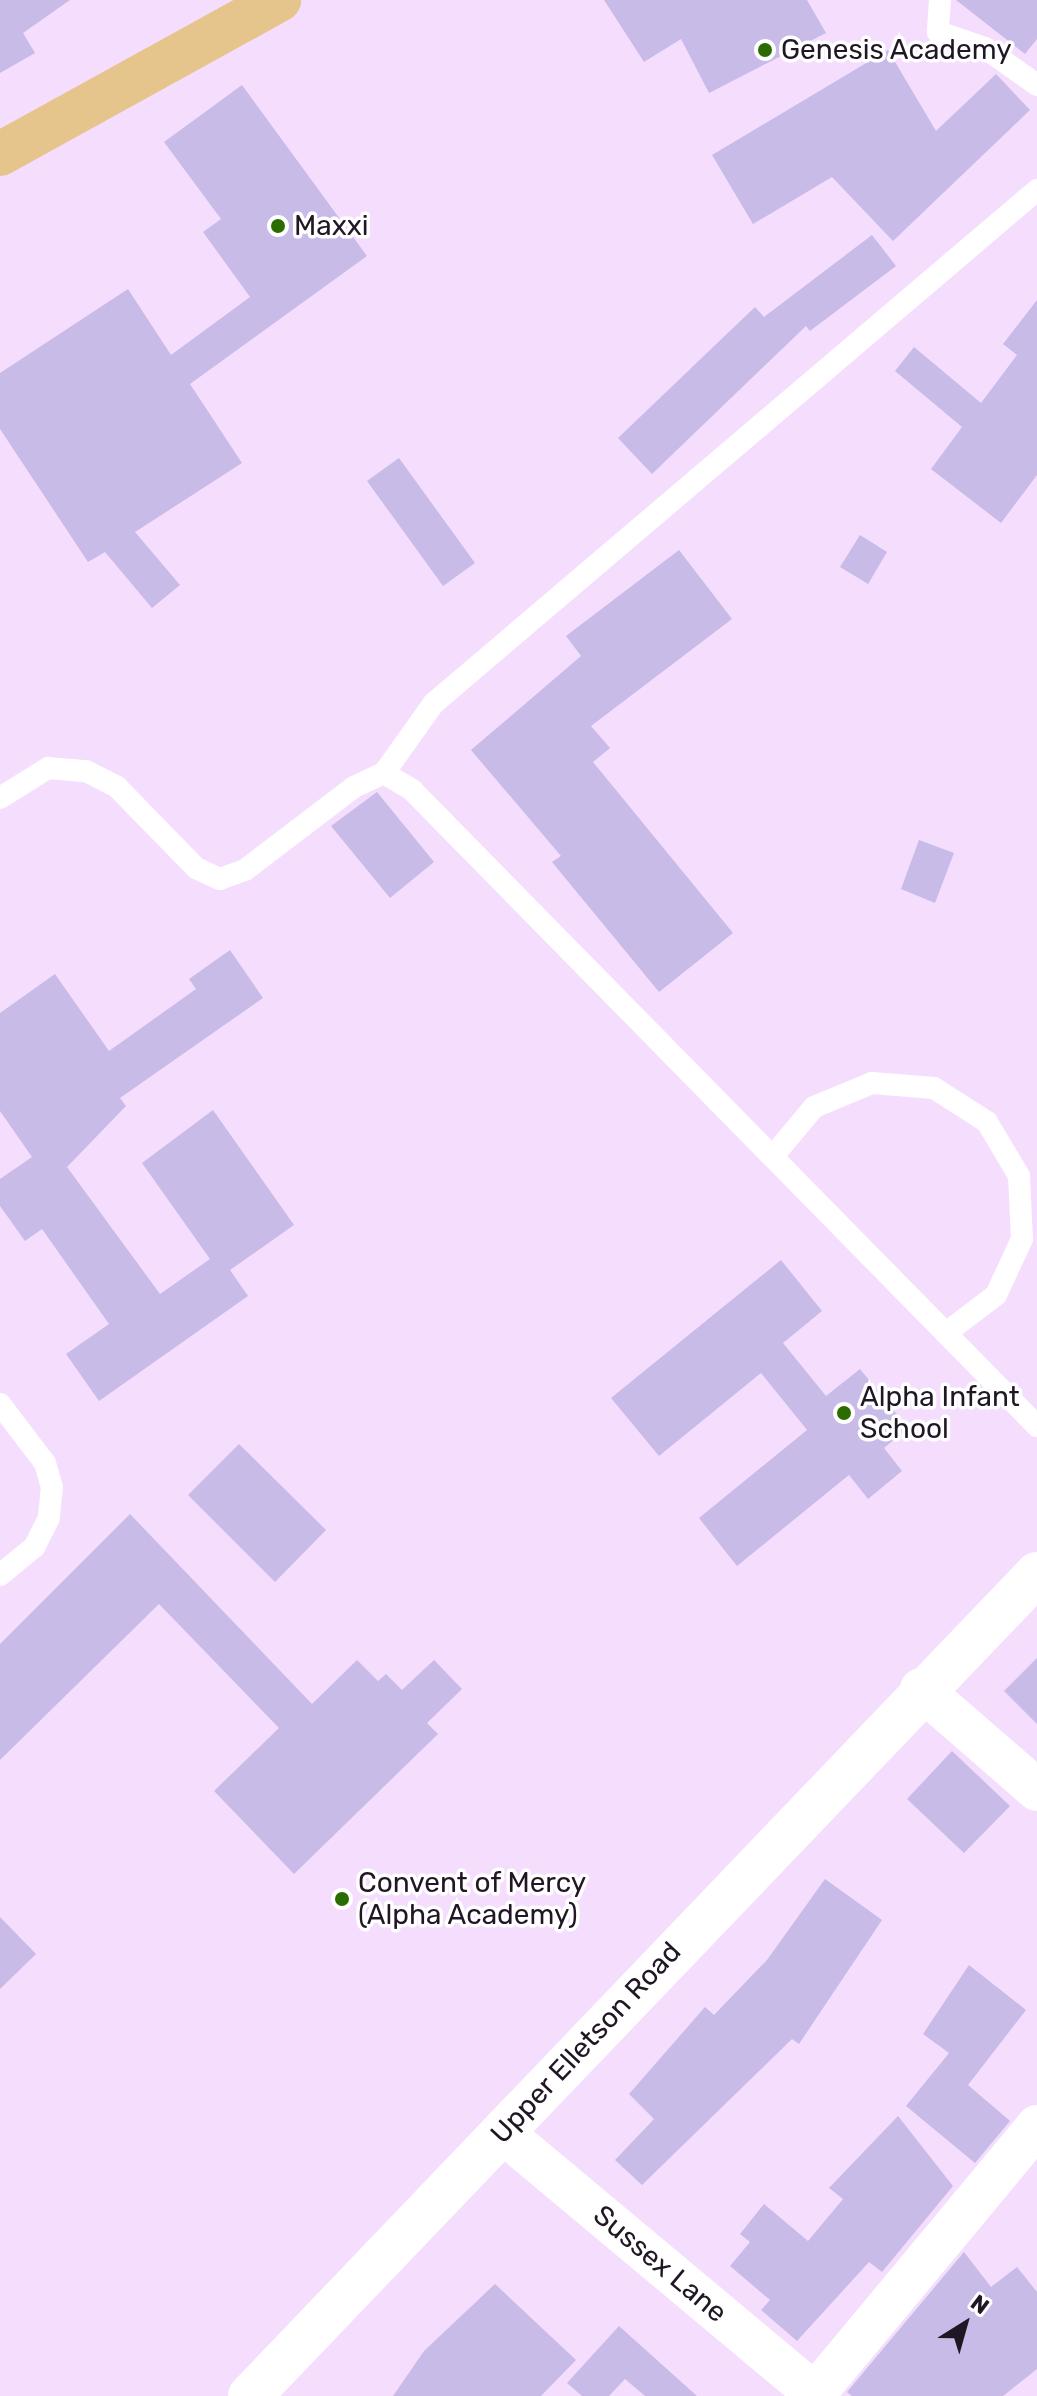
<!DOCTYPE html>
<style>
body{margin:0}
#map{position:relative;width:1037px;height:2396px;overflow:hidden;background:#f5ddfd;font-family:Rubik,sans-serif}
div>[style]{position:absolute}
.building>*{inset:0;background:#c8bbe7}
.service>*{height:22px;margin:-11px;padding:0 11px;transform-origin:11px;border-radius:11px;background:#fff}
.minor>*{height:42px;margin:-21px;padding:0 21px;transform-origin:21px;border-radius:21px;background:#fff}
.tertiary>*{height:44px;margin:-22px;padding:0 22px;transform-origin:22px;border-radius:22px;background:#fff}
.primary>*{height:44px;margin:-22px;padding:0 22px;transform-origin:22px;border-radius:22px;background:#e6c58d}
.dots>*{width:22px;height:22px;translate:-50% -50%;box-sizing:border-box;border:4px solid #fff;border-radius:50%}
span{translate:-50% -50%;white-space:nowrap;text-align:center;line-height:1.15;-webkit-text-stroke:7px #fff;paint-order:stroke}
.poi-label{font-size:28px;color:#211624}
.left{translate:0 -50%;text-align:left}
.street-label{font-size:28px;color:#211624}
.north{position:absolute;left:925px;top:2284px;width:80px;height:80px;-webkit-text-stroke:6px #fff;paint-order:stroke;rotate:37deg;font-size:22px;font-weight:700;line-height:32px;text-align:center;color:#211624}
.north::after{content:'';display:block;margin:auto;width:28px;height:36px;background:#211624;clip-path:polygon(50% 0,100% 100%,50% 72%,0 100%)}
</style>
<div id="map">
<div class="building">
<i style="clip-path:polygon(0 0,70px 0,23px 33px,35px 53px,0 73px)"></i>
<i style="clip-path:polygon(604px 0,807px 0,826px 33px,709px 93px,681px 39px,644px 62px)"></i>
<i style="clip-path:polygon(956px 0,1037px 0,1037px 39px,1025px 54px)"></i>
<i style="clip-path:polygon(888px 50px,936px 131px,996px 74px,1030px 110px,893px 241px,832px 177px,753px 224px,712px 155px)"></i>
<i style="clip-path:polygon(242px 85px,367px 256px,190px 384px,242px 463px,135px 532px,180px 585px,152px 608px,105px 552px,88px 562px,0 429px,0 373px,128px 289px,171px 355px,250px 297px,203px 232px,221px 219px,164px 142px)"></i>
<i style="clip-path:polygon(872px 235px,896px 266px,810px 331px,806px 326px,652px 474px,618px 438px,755px 307px,764px 317px)"></i>
<i style="clip-path:polygon(1037px 300px,1037px 475px,1001px 523px,931px 469px,962px 427px,895px 371px,914px 347px,981px 403px,1017px 355px,1003px 344px)"></i>
<i style="clip-path:polygon(399px 458px,475px 563px,443px 586px,367px 481px)"></i>
<i style="clip-path:polygon(860px 535px,887px 552px,868px 584px,840px 567px)"></i>
<i style="clip-path:polygon(679px 550px,732px 619px,591px 726px,610px 748px,593px 762px,733px 933px,659px 992px,552px 862px,561px 856px,471px 750px,581px 656px,566px 636px)"></i>
<i style="clip-path:polygon(377px 792px,434px 862px,390px 898px,331px 826px)"></i>
<i style="clip-path:polygon(919px 840px,954px 853px,935px 903px,901px 889px)"></i>
<i style="clip-path:polygon(230px 950px,263px 998px,120px 1098px,126px 1106px,67px 1167px,160px 1294px,210px 1259px,142px 1163px,213px 1110px,294px 1225px,230px 1270px,248px 1296px,99px 1401px,66px 1354px,109px 1324px,42px 1229px,25px 1241px,0 1206px,0 1179px,32px 1157px,0 1111px,0 1013px,55px 974px,109px 1051px,196px 989px,189px 979px)"></i>
<i style="clip-path:polygon(781px 1260px,822px 1311px,783px 1343px,826px 1396px,860px 1369px,908px 1428px,884px 1448px,902px 1471px,868px 1499px,849px 1475px,737px 1566px,699px 1518px,807px 1430px,761px 1373px,659px 1456px,611px 1398px)"></i>
<i style="clip-path:polygon(239px 1444px,326px 1530px,275px 1582px,188px 1495px)"></i>
<i style="clip-path:polygon(130px 1514px,312px 1704px,357px 1660px,378px 1681px,386px 1674px,402px 1690px,434px 1660px,462px 1689px,427px 1723px,438px 1734px,294px 1874px,214px 1791px,279px 1728px,159px 1604px,0 1760px,0 1644px)"></i>
<i style="clip-path:polygon(1037px 1658px,1037px 1724px,1004px 1691px)"></i>
<i style="clip-path:polygon(952px 1751px,1010px 1806px,964px 1853px,907px 1799px)"></i>
<i style="clip-path:polygon(825px 1879px,882px 1920px,799px 2044px,792px 2039px,642px 2185px,615px 2160px,654px 2119px,629px 2094px,705px 2007px,714px 2015px,767px 1960px)"></i>
<i style="clip-path:polygon(0 1917px,36px 1954px,0 1989px)"></i>
<i style="clip-path:polygon(969px 1965px,1026px 2010px,968px 2085px,1010px 2121px,975px 2163px,906px 2106px,949px 2053px,923px 2034px)"></i>
<i style="clip-path:polygon(898px 2116px,953px 2186px,882px 2272px,869px 2262px,797px 2341px,761px 2310px,770px 2300px,730px 2266px,750px 2242px,740px 2234px,764px 2204px,808px 2241px,843px 2199px,829px 2188px)"></i>
<i style="clip-path:polygon(964px 2252px,991px 2287px,1017px 2267px,1037px 2292px,1037px 2369px,1003px 2396px,852px 2396px,847px 2392px)"></i>
<i style="clip-path:polygon(495px 2284px,576px 2360px,541px 2396px,393px 2396px,424px 2351px)"></i>
<i style="clip-path:polygon(619px 2326px,697px 2396px,645px 2396px,625px 2379px,609px 2396px,582px 2396px,567px 2383px)"></i>
</div>
<div class="service">
<i style="left:940px;top:0;width:32px;rotate:94deg"></i>
<i style="left:938px;top:32px;width:50px;rotate:18.8deg"></i>
<i style="left:985px;top:48px;width:64px;rotate:35.4deg"></i>
<i style="left:384px;top:773px;width:86px;rotate:-54.5deg"></i>
<i style="left:434px;top:703px;width:792px;rotate:-40.39deg"></i>
<i style="left:0;top:798px;width:57px;rotate:-32deg"></i>
<i style="left:48px;top:768px;width:38px;rotate:5deg"></i>
<i style="left:86px;top:771px;width:35px;rotate:27deg"></i>
<i style="left:117px;top:787px;width:113px;rotate:45.7deg"></i>
<i style="left:196px;top:868px;width:26px;rotate:25deg"></i>
<i style="left:220px;top:879px;width:27px;rotate:-20deg"></i>
<i style="left:245px;top:870px;width:137px;rotate:-37.3deg"></i>
<i style="left:354px;top:787px;width:33px;rotate:-25deg"></i>
<i style="left:384px;top:773px;width:33px;rotate:31deg"></i>
<i style="left:412px;top:790px;width:892px;rotate:45.5deg"></i>
<i style="left:774px;top:1155px;width:62px;rotate:-50.2deg"></i>
<i style="left:814px;top:1107px;width:63px;rotate:-22.5deg"></i>
<i style="left:872px;top:1083px;width:62px;rotate:4.6deg"></i>
<i style="left:934px;top:1088px;width:63px;rotate:32.7deg"></i>
<i style="left:987px;top:1122px;width:63px;rotate:59.3deg"></i>
<i style="left:1019px;top:1176px;width:63px;rotate:87.3deg"></i>
<i style="left:1022px;top:1239px;width:62px;rotate:114.9deg"></i>
<i style="left:996px;top:1295px;width:63px;rotate:142.8deg"></i>
<i style="left:0;top:1404px;width:74px;rotate:52.7deg"></i>
<i style="left:45px;top:1463px;width:25px;rotate:74deg"></i>
<i style="left:52px;top:1487px;width:31px;rotate:96deg"></i>
<i style="left:49px;top:1518px;width:33px;rotate:117deg"></i>
<i style="left:34px;top:1547px;width:44px;rotate:140.5deg"></i>
</div>
<div class="minor">
<i style="left:921px;top:1689px;width:154px;rotate:41deg"></i>
<i style="left:502px;top:2132px;width:412px;rotate:39.9deg"></i>
<i style="left:813px;top:2396px;width:351px;rotate:-50.3deg"></i>
</div>
<div class="tertiary">
<i style="left:250px;top:2396px;width:1138px;rotate:-46.25deg"></i>
</div>
<div class="primary">
<i style="left:0;top:154px;width:319px;rotate:-28.9deg"></i>
</div>
<div class="dots">
<i style="left:765px;top:50px;background:#2a6c01"></i>
<i style="left:278px;top:226px;background:#2a6c01"></i>
<i style="left:844px;top:1413px;background:#2a6c01"></i>
<i style="left:342px;top:1899px;background:#2a6c01"></i>
</div>
<div class="poi-label">
<span class="left" style="left:781px;top:50px">Genesis Academy</span>
<span class="left" style="left:294px;top:226px">Maxxi</span>
<span class="left" style="left:860px;top:1413px">Alpha Infant<br>School</span>
<span class="left" style="left:358px;top:1899px">Convent of Mercy<br>(Alpha Academy)</span>
</div>
<div class="street-label">
<span style="left:586px;top:2043px;rotate:-47deg">Upper Elletson Road</span>
<span style="left:660px;top:2264px;rotate:40deg">Sussex Lane</span>
</div>
<div class="north">N</div>
</div>
